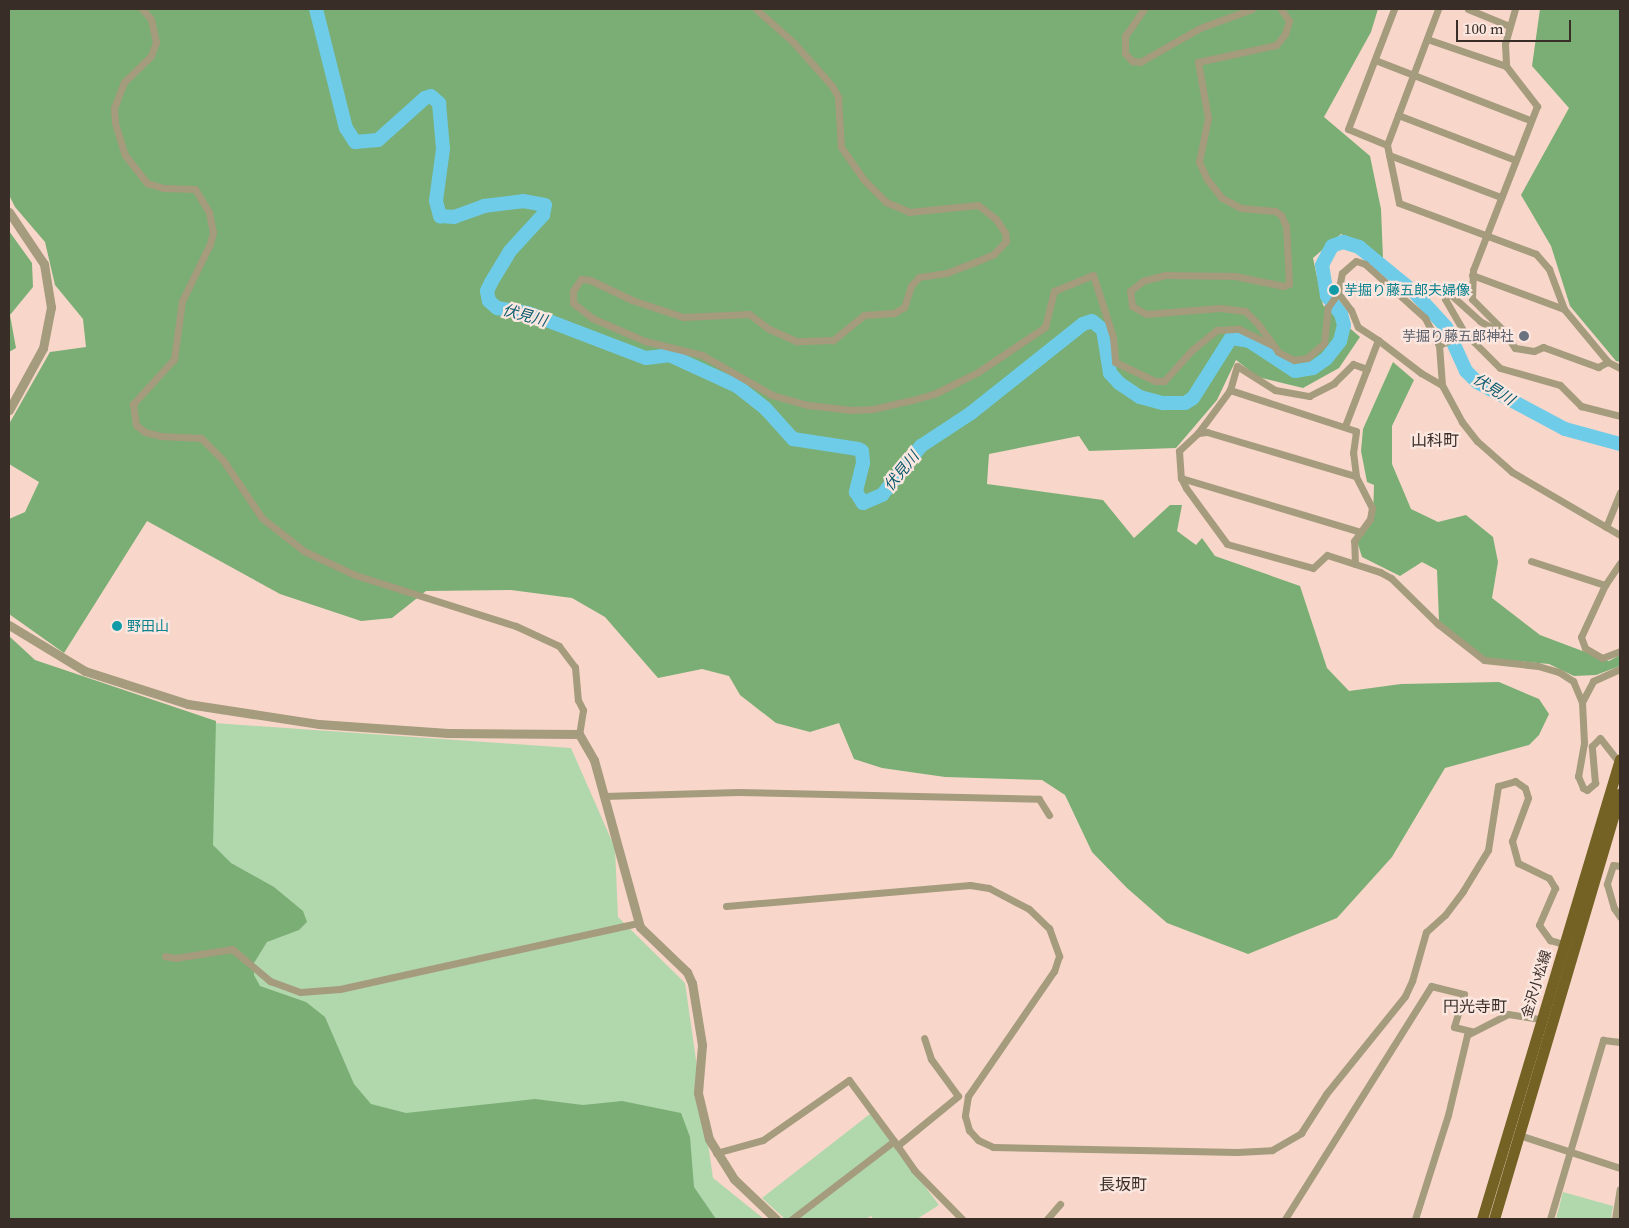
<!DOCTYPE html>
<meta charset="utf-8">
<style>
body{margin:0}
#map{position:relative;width:1629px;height:1228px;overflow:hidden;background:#f8d7ca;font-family:"Source Serif 4","Noto Sans JP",serif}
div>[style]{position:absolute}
.green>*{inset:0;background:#b1d7ad}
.forest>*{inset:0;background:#7bae75}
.river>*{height:14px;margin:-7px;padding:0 7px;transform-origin:7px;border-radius:7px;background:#6ecce8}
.minor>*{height:7px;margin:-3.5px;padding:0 3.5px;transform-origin:3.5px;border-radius:3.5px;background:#a59b7d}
.tertiary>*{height:9px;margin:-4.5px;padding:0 4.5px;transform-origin:4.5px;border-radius:4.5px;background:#a59b7d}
.primary>*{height:11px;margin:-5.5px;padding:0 5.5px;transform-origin:5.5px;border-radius:5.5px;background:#746225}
.dots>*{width:14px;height:14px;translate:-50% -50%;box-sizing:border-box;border:2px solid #fbe7df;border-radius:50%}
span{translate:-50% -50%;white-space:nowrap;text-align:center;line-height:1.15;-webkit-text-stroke:4.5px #fbe7df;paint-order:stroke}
.culture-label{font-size:14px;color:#0d838f}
.left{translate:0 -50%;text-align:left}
.worship-label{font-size:14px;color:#5b616d}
.right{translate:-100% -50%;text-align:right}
.street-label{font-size:14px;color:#392d28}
.water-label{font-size:15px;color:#0c5c70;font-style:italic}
.quarter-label{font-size:16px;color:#392d28}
.frame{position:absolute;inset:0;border:10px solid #392d28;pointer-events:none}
.scale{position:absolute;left:1456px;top:20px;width:115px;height:22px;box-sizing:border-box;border:2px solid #392d28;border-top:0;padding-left:6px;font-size:15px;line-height:18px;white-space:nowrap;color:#392d28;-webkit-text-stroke:4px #fbe7df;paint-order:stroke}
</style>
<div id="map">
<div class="green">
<i style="clip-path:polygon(214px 723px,571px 748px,615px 848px,618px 917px,685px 983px,713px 1178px,764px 1219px,9px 1219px)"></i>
<i style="clip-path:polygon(870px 1114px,939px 1205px,917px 1219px,874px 1219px,871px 1216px,865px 1219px,785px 1219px,762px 1198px)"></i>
<i style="clip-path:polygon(1563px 1192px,1613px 1206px,1611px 1219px,1556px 1219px)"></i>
</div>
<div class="forest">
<i style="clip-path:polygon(9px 9px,1378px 9px,1371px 32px,1324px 117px,1370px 156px,1381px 209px,1383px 258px,1341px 234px,1313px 258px,1323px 305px,1360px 337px,1339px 368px,1303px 388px,1258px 377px,1236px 360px,1217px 400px,1176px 448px,1089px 451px,1079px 436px,989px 454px,987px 484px,1103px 500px,1134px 538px,1170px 505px,1182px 505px,1177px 531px,1196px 545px,1202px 538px,1215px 556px,1300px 586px,1327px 668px,1349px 691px,1401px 684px,1499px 682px,1539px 699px,1549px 714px,1539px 735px,1529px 745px,1445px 768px,1392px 857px,1337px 918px,1248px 954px,1167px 923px,1127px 888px,1092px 852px,1065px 795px,1042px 780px,945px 777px,882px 768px,854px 759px,839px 723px,810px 732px,776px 723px,740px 695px,729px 676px,702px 669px,658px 678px,605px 617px,572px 598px,511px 590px,426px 591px,392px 618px,361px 621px,280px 594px,147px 521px,64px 653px,9px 614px,9px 519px,25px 512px,39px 482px,9px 464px,9px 424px,50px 352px,86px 347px,83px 319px,55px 285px,45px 242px,15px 207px,9px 195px)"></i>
<i style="clip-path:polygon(1540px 9px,1620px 9px,1620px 362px,1616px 361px,1570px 306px,1551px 246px,1521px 195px,1569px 108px,1532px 66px)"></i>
<i style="clip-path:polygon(9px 231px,32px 263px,33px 287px,10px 315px,16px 348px,9px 352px)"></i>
<i style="clip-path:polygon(1393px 362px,1414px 380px,1392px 426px,1392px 464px,1411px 509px,1438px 522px,1466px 515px,1493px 537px,1498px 562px,1492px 598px,1540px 635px,1609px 661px,1620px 655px,1620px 666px,1596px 675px,1574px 676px,1549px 664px,1485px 658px,1439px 621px,1437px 570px,1422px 562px,1400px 576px,1362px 557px,1357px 541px,1373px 519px,1374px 485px,1367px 482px,1361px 451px,1363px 429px)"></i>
<i style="clip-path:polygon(9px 636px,35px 660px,216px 721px,213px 845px,231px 863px,274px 887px,303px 911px,307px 922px,299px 930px,267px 942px,254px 963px,254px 975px,260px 986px,306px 1002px,325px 1017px,354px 1084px,371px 1104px,406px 1113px,535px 1099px,583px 1105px,622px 1101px,681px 1113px,690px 1137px,694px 1187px,716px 1219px,9px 1219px)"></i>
</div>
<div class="river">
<i style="left:316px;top:9px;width:123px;rotate:75.9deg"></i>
<i style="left:346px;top:128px;width:17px;rotate:57deg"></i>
<i style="left:355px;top:142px;width:23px;rotate:-5deg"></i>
<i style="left:378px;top:140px;width:63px;rotate:-41.8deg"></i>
<i style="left:425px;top:98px;width:6px;rotate:-18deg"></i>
<i style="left:431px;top:96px;width:11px;rotate:41deg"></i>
<i style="left:439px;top:103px;width:46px;rotate:85deg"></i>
<i style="left:443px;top:149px;width:52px;rotate:97.7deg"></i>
<i style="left:436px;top:201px;width:16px;rotate:75deg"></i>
<i style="left:440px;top:216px;width:14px;rotate:4deg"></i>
<i style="left:454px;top:217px;width:32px;rotate:-20deg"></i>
<i style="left:484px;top:206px;width:39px;rotate:-7deg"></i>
<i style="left:523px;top:201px;width:22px;rotate:10deg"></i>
<i style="left:545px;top:205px;width:10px;rotate:101deg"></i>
<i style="left:543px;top:215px;width:49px;rotate:132.5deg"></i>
<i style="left:510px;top:251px;width:37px;rotate:121deg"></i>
<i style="left:491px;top:283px;width:9px;rotate:117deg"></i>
<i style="left:487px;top:291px;width:10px;rotate:79deg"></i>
<i style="left:489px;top:301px;width:11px;rotate:41deg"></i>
<i style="left:497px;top:308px;width:31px;rotate:9deg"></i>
<i style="left:528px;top:313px;width:126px;rotate:20.9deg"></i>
<i style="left:646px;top:358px;width:23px;rotate:-7deg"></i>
<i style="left:669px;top:355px;width:75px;rotate:24.5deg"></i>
<i style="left:737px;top:386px;width:36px;rotate:38deg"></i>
<i style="left:765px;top:408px;width:42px;rotate:47.9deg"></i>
<i style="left:793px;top:439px;width:66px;rotate:8.7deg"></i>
<i style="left:858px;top:449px;width:4px;rotate:27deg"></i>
<i style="left:862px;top:451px;width:12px;rotate:85deg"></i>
<i style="left:863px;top:463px;width:30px;rotate:104deg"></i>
<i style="left:856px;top:492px;width:13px;rotate:58deg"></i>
<i style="left:863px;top:503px;width:21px;rotate:-23deg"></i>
<i style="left:882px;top:495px;width:63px;rotate:-51.5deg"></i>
<i style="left:921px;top:446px;width:60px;rotate:-33.4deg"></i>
<i style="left:971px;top:413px;width:143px;rotate:-38.5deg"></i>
<i style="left:1083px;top:324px;width:9px;rotate:-18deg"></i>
<i style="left:1092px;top:321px;width:14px;rotate:39deg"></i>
<i style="left:1103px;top:330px;width:44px;rotate:80.8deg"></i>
<i style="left:1110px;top:373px;width:13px;rotate:48deg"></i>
<i style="left:1119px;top:383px;width:25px;rotate:34deg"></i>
<i style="left:1140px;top:397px;width:24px;rotate:15deg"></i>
<i style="left:1163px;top:403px;width:22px"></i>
<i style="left:1185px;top:403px;width:9px;rotate:-32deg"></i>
<i style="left:1193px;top:398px;width:71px;rotate:-57.7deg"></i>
<i style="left:1231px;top:338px;width:18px;rotate:9deg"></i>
<i style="left:1249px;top:341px;width:55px;rotate:33.1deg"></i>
<i style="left:1295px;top:371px;width:18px;rotate:-9deg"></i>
<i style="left:1313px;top:368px;width:16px;rotate:-35deg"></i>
<i style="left:1326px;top:359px;width:23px;rotate:-52deg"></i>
<i style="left:1340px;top:341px;width:16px;rotate:-76deg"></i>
<i style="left:1344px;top:325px;width:11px;rotate:-105deg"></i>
<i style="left:1341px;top:314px;width:23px;rotate:-128deg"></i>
<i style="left:1327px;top:296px;width:31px;rotate:-99deg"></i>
<i style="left:1322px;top:265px;width:21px;rotate:-62deg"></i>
<i style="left:1332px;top:246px;width:12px;rotate:-20deg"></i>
<i style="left:1343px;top:242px;width:17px;rotate:17deg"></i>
<i style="left:1359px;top:247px;width:71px;rotate:39.3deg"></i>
<i style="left:1414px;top:292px;width:47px;rotate:47.6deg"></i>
<i style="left:1446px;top:327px;width:48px;rotate:65.6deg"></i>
<i style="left:1466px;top:371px;width:16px;rotate:45deg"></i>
<i style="left:1477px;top:382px;width:100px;rotate:28.1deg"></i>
<i style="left:1565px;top:429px;width:57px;rotate:15.3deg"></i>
</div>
<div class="minor">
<i style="left:142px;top:9px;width:13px;rotate:48deg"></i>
<i style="left:151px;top:19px;width:24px;rotate:78deg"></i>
<i style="left:156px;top:42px;width:15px;rotate:110deg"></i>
<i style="left:151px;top:56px;width:37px;rotate:136deg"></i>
<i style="left:124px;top:82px;width:28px;rotate:111deg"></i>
<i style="left:114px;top:108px;width:15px;rotate:86deg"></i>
<i style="left:115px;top:123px;width:34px;rotate:73deg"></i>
<i style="left:125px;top:155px;width:36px;rotate:52deg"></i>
<i style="left:147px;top:183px;width:17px;rotate:17deg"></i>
<i style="left:163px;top:188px;width:32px;rotate:2deg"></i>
<i style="left:195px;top:189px;width:27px;rotate:59deg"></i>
<i style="left:209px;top:212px;width:20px;rotate:79deg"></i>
<i style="left:213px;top:232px;width:12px;rotate:104deg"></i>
<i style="left:210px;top:244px;width:64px;rotate:116.2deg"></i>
<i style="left:182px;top:301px;width:59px;rotate:97.9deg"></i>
<i style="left:174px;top:359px;width:61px;rotate:132.3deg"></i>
<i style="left:133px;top:404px;width:21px;rotate:82deg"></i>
<i style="left:136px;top:425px;width:11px;rotate:38deg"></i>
<i style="left:145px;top:432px;width:16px;rotate:14deg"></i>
<i style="left:161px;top:436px;width:40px;rotate:2.9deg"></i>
<i style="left:201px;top:438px;width:31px;rotate:45deg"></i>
<i style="left:223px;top:460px;width:70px;rotate:56.1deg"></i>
<i style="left:262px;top:518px;width:53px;rotate:38.2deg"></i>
<i style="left:304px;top:551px;width:56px;rotate:25.2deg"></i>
<i style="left:355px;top:575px;width:169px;rotate:17.6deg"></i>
<i style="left:516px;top:626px;width:47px;rotate:24.9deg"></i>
<i style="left:559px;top:646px;width:26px;rotate:53deg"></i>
<i style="left:575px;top:667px;width:33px;rotate:85deg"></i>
<i style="left:578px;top:700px;width:11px;rotate:63deg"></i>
<i style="left:583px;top:710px;width:24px;rotate:99deg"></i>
<i style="left:756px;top:9px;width:51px;rotate:41.8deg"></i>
<i style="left:794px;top:43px;width:57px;rotate:48.5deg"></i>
<i style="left:832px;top:86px;width:13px;rotate:61deg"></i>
<i style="left:838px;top:97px;width:50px;rotate:86.6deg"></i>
<i style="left:841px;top:147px;width:39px;rotate:55deg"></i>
<i style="left:863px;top:179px;width:33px;rotate:45deg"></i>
<i style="left:886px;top:202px;width:25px;rotate:23deg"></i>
<i style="left:909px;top:212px;width:69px;rotate:-5.8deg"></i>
<i style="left:978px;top:205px;width:23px;rotate:38deg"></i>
<i style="left:996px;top:219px;width:17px;rotate:57deg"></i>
<i style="left:1005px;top:233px;width:8px;rotate:83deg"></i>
<i style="left:1006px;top:241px;width:18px;rotate:133deg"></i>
<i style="left:994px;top:254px;width:21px;rotate:157deg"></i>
<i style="left:975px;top:262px;width:30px;rotate:159deg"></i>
<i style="left:947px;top:273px;width:28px;rotate:172deg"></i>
<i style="left:919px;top:277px;width:12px;rotate:132deg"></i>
<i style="left:911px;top:286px;width:22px;rotate:108deg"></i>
<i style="left:904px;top:307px;width:12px;rotate:149deg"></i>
<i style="left:894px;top:313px;width:30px;rotate:176deg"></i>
<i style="left:864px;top:315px;width:40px;rotate:141deg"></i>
<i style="left:833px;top:340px;width:37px;rotate:178deg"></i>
<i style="left:796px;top:341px;width:30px;rotate:-156deg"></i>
<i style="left:769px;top:329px;width:25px;rotate:-143deg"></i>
<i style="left:749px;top:314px;width:66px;rotate:177.4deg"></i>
<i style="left:683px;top:317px;width:54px;rotate:-161.6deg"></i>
<i style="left:632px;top:300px;width:47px;rotate:-154.5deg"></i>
<i style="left:590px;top:280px;width:9px;rotate:-174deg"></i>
<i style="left:581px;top:279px;width:14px;rotate:124deg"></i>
<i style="left:573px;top:291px;width:12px;rotate:90deg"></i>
<i style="left:573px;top:303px;width:24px;rotate:38deg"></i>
<i style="left:592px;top:318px;width:58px;rotate:23.5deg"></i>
<i style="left:645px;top:341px;width:59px;rotate:13.8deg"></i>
<i style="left:702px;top:355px;width:81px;rotate:29.7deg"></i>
<i style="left:772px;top:395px;width:37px;rotate:16deg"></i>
<i style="left:808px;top:405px;width:44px;rotate:6.5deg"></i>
<i style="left:852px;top:410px;width:21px;rotate:-3deg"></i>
<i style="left:873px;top:409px;width:37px;rotate:-13deg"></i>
<i style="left:909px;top:401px;width:26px;rotate:-16deg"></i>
<i style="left:934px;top:394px;width:49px;rotate:-26.6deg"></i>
<i style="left:978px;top:372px;width:81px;rotate:-33.9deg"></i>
<i style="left:1045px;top:327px;width:37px;rotate:-76deg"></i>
<i style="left:1054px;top:291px;width:42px;rotate:-22.3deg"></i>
<i style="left:1093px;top:275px;width:65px;rotate:72.1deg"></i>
<i style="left:1113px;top:337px;width:25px;rotate:85deg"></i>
<i style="left:1115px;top:362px;width:44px;rotate:25.4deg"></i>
<i style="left:1155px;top:381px;width:9px"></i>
<i style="left:1164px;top:381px;width:42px;rotate:-47.9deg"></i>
<i style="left:1192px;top:350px;width:32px;rotate:-39deg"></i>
<i style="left:1217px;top:330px;width:22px;rotate:-3deg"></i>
<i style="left:1239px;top:329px;width:37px;rotate:26deg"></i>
<i style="left:1144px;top:9px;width:33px;rotate:125deg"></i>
<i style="left:1125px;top:36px;width:17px;rotate:90deg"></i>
<i style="left:1125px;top:53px;width:11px;rotate:49deg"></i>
<i style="left:1132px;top:61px;width:8px;rotate:7deg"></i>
<i style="left:1140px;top:62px;width:69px;rotate:-29.5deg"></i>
<i style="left:1200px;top:28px;width:55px;rotate:-20.1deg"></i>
<i style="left:1281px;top:9px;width:14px;rotate:56deg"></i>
<i style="left:1289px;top:21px;width:14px;rotate:107deg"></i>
<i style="left:1285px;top:34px;width:14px;rotate:129deg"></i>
<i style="left:1276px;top:45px;width:80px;rotate:167.7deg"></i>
<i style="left:1198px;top:62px;width:57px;rotate:79.9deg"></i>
<i style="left:1208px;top:118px;width:45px;rotate:101.6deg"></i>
<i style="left:1199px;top:162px;width:19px;rotate:65deg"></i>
<i style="left:1207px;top:179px;width:24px;rotate:52deg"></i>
<i style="left:1222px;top:198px;width:21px;rotate:28deg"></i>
<i style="left:1241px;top:208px;width:34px;rotate:5deg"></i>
<i style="left:1275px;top:211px;width:7px;rotate:34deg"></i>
<i style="left:1281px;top:215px;width:12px;rotate:66deg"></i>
<i style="left:1286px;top:226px;width:58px;rotate:87deg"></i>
<i style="left:1289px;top:284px;width:6px;rotate:162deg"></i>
<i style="left:1283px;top:286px;width:49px;rotate:-168.2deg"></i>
<i style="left:1235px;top:276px;width:70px;rotate:-179.2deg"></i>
<i style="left:1165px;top:275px;width:23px;rotate:165deg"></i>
<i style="left:1143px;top:281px;width:16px;rotate:142deg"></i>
<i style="left:1130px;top:291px;width:15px;rotate:82deg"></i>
<i style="left:1132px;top:306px;width:16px;rotate:30deg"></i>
<i style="left:1146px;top:314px;width:74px;rotate:-4.6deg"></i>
<i style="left:1220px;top:308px;width:25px;rotate:7deg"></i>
<i style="left:1245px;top:311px;width:18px;rotate:45deg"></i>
<i style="left:1258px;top:324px;width:34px;rotate:54deg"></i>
<i style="left:1278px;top:352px;width:18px;rotate:27deg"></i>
<i style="left:1294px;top:360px;width:13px;rotate:-9deg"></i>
<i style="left:1307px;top:358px;width:23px;rotate:-41deg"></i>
<i style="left:1324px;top:343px;width:36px;rotate:-84deg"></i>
<i style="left:1328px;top:307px;width:17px;rotate:-54deg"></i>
<i style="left:1338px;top:293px;width:20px;rotate:-79deg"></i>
<i style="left:1342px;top:273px;width:18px;rotate:-41deg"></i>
<i style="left:1356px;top:261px;width:9px;rotate:18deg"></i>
<i style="left:1365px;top:264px;width:81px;rotate:42deg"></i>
<i style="left:1425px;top:318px;width:30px;rotate:63deg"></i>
<i style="left:1438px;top:9px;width:145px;rotate:110.6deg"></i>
<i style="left:1387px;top:145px;width:59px;rotate:78.3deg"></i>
<i style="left:1399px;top:203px;width:146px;rotate:20.4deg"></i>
<i style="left:1536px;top:254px;width:20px;rotate:49deg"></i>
<i style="left:1549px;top:269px;width:43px;rotate:69.4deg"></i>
<i style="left:1564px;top:309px;width:69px;rotate:50.3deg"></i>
<i style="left:1468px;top:9px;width:44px;rotate:22.5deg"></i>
<i style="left:1515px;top:9px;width:36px;rotate:106deg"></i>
<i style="left:1505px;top:44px;width:22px;rotate:87deg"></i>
<i style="left:1506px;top:66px;width:51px;rotate:52.2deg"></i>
<i style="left:1537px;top:106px;width:176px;rotate:111.3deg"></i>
<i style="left:1473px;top:270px;width:29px;rotate:92deg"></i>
<i style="left:1472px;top:299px;width:42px;rotate:45deg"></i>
<i style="left:1502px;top:329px;width:23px;rotate:56deg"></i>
<i style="left:1515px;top:348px;width:19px;rotate:9deg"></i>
<i style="left:1534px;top:351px;width:10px;rotate:-24deg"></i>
<i style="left:1543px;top:347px;width:59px;rotate:20deg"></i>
<i style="left:1598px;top:367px;width:11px;rotate:-27deg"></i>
<i style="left:1608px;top:362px;width:13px;rotate:27deg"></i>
<i style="left:1427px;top:39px;width:83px;rotate:18.9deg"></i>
<i style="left:1375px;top:60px;width:166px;rotate:21.2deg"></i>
<i style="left:1398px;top:115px;width:125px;rotate:21deg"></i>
<i style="left:1387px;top:145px;width:42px;rotate:-157.7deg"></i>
<i style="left:1348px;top:129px;width:129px;rotate:-69deg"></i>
<i style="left:1389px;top:155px;width:120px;rotate:20.6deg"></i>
<i style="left:1472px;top:275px;width:98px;rotate:20.3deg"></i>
<i style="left:1338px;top:293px;width:21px;rotate:53deg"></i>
<i style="left:1351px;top:310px;width:18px;rotate:68deg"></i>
<i style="left:1358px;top:327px;width:24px;rotate:33deg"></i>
<i style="left:1465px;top:333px;width:49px;rotate:45deg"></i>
<i style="left:1500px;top:368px;width:62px;rotate:15.8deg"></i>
<i style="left:1560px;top:385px;width:30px;rotate:45deg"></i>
<i style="left:1581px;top:406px;width:40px;rotate:14.4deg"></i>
<i style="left:1504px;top:334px;width:27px;rotate:-152deg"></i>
<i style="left:1480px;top:321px;width:42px;rotate:-137.9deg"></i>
<i style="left:1449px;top:293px;width:7px;rotate:124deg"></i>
<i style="left:1445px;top:299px;width:39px;rotate:60deg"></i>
<i style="left:1465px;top:333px;width:29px;rotate:155deg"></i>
<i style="left:1439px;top:345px;width:40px;rotate:85.7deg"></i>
<i style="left:1442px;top:385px;width:42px;rotate:61.6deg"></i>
<i style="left:1462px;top:422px;width:24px;rotate:52deg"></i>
<i style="left:1477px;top:441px;width:47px;rotate:41.5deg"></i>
<i style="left:1512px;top:472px;width:125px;rotate:30.3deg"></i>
<i style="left:1230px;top:390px;width:25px;rotate:-74deg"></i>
<i style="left:1237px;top:366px;width:45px;rotate:32.3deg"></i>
<i style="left:1275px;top:390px;width:35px;rotate:10deg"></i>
<i style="left:1309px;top:396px;width:28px;rotate:-27deg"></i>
<i style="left:1334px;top:383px;width:27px;rotate:-45deg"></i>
<i style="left:1353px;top:364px;width:15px;rotate:20deg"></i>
<i style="left:1345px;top:426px;width:92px;rotate:-69deg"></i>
<i style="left:1378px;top:340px;width:54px;rotate:37.5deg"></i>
<i style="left:1421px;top:373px;width:24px;rotate:30deg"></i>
<i style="left:1198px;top:433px;width:9px;rotate:-6deg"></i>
<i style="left:1207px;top:432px;width:155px;rotate:16.5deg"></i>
<i style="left:1181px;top:478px;width:188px;rotate:16.7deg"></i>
<i style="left:1606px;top:527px;width:37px;rotate:-68deg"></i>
<i style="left:1531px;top:561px;width:78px;rotate:18deg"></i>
<i style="left:1620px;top:563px;width:27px;rotate:124deg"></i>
<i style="left:1605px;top:585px;width:57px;rotate:114.8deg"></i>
<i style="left:1581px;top:637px;width:12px;rotate:70deg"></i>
<i style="left:1585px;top:648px;width:20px;rotate:30deg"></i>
<i style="left:1602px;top:658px;width:19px;rotate:-21deg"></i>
<i style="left:1355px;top:564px;width:23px;rotate:-92deg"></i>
<i style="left:1354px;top:541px;width:27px;rotate:-54deg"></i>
<i style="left:1370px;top:519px;width:11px;rotate:-80deg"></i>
<i style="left:1372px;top:508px;width:36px;rotate:-117deg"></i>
<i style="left:1356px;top:476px;width:23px;rotate:-97deg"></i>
<i style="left:1353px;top:453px;width:22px;rotate:-82deg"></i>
<i style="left:1356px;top:431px;width:133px;rotate:-162deg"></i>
<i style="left:1230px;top:390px;width:54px;rotate:126.7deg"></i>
<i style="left:1198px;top:433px;width:26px;rotate:137deg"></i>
<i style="left:1179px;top:451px;width:27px;rotate:86deg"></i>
<i style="left:1181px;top:478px;width:11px;rotate:63deg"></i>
<i style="left:1186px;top:488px;width:69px;rotate:53.8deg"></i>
<i style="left:1227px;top:544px;width:89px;rotate:15.6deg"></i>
<i style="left:1313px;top:568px;width:19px;rotate:-43deg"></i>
<i style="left:1327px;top:555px;width:56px;rotate:17.8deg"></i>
<i style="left:1380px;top:572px;width:13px;rotate:29deg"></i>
<i style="left:1391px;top:578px;width:66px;rotate:44.4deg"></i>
<i style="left:1438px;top:624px;width:58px;rotate:38deg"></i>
<i style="left:1484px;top:660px;width:54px;rotate:6.3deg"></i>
<i style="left:1538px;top:666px;width:22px;rotate:16deg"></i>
<i style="left:1559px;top:672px;width:17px;rotate:33deg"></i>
<i style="left:1573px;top:681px;width:23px;rotate:67deg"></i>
<i style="left:1582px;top:702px;width:41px;rotate:87.2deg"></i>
<i style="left:1584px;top:743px;width:34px;rotate:100deg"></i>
<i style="left:1578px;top:776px;width:13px;rotate:67deg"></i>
<i style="left:1583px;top:788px;width:4px;rotate:27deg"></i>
<i style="left:1587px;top:790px;width:11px;rotate:-41deg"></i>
<i style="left:1595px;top:783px;width:37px;rotate:-95deg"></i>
<i style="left:1592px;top:746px;width:11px;rotate:-45deg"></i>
<i style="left:1600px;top:738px;width:33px;rotate:52deg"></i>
<i style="left:1582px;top:702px;width:24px;rotate:-62deg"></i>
<i style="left:1593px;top:681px;width:30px;rotate:-24deg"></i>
<i style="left:604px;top:796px;width:134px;rotate:-1.7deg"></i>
<i style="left:738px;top:792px;width:301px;rotate:1.3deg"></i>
<i style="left:1039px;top:799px;width:19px;rotate:58deg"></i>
<i style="left:1620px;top:866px;width:7px;rotate:-172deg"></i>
<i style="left:1613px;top:865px;width:20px;rotate:108deg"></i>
<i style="left:1607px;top:884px;width:25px;rotate:74deg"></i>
<i style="left:1614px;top:908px;width:11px;rotate:56deg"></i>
<i style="left:726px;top:906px;width:245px;rotate:-4.9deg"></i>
<i style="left:970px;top:885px;width:19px;rotate:9deg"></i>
<i style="left:989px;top:888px;width:45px;rotate:27.7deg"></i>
<i style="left:1029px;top:909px;width:28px;rotate:44deg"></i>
<i style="left:1049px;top:928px;width:30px;rotate:70deg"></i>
<i style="left:1059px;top:956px;width:16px;rotate:108deg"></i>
<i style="left:1054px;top:971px;width:152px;rotate:124.5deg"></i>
<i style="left:968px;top:1096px;width:20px;rotate:99deg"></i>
<i style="left:965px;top:1116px;width:15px;rotate:74deg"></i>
<i style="left:969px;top:1130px;width:13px;rotate:48deg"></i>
<i style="left:978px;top:1140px;width:17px;rotate:25deg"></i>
<i style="left:993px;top:1147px;width:244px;rotate:1.2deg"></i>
<i style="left:1237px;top:1152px;width:35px;rotate:-3deg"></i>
<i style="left:1272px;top:1150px;width:34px;rotate:-30deg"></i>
<i style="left:1301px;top:1133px;width:46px;rotate:-57.3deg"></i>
<i style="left:1326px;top:1094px;width:126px;rotate:-51.1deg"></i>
<i style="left:1405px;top:996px;width:17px;rotate:-65deg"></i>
<i style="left:1412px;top:981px;width:51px;rotate:-74.1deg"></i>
<i style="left:1426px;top:932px;width:25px;rotate:-42deg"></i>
<i style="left:1445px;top:915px;width:30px;rotate:-53deg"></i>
<i style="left:1463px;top:891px;width:48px;rotate:-58.6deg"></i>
<i style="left:1488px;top:850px;width:65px;rotate:-81.1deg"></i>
<i style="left:1498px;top:786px;width:18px;rotate:-16deg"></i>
<i style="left:1515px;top:781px;width:12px;rotate:35deg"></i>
<i style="left:1525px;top:788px;width:10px;rotate:73deg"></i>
<i style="left:1528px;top:798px;width:46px;rotate:110.4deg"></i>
<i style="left:1512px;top:841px;width:23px;rotate:75deg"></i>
<i style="left:1518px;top:863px;width:34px;rotate:26deg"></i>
<i style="left:1549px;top:878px;width:12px;rotate:59deg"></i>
<i style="left:1555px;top:888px;width:40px;rotate:113.4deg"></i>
<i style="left:1539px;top:925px;width:19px;rotate:54deg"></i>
<i style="left:1550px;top:940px;width:14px;rotate:17deg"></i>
<i style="left:165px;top:956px;width:10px;rotate:11deg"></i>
<i style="left:175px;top:958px;width:58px;rotate:-9deg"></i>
<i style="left:232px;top:949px;width:50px;rotate:40.1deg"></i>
<i style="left:270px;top:981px;width:32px;rotate:20deg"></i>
<i style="left:300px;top:992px;width:40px;rotate:-4.3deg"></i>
<i style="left:340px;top:989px;width:305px;rotate:-12.5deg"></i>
<i style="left:1519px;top:1135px;width:106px;rotate:18.1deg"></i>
<i style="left:897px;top:1146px;width:79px;rotate:-39.3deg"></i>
<i style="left:958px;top:1096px;width:46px;rotate:-126.1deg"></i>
<i style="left:931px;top:1059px;width:22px;rotate:-108deg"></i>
<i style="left:716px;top:1153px;width:49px;rotate:-15.5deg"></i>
<i style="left:763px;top:1140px;width:105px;rotate:-34.9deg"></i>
<i style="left:849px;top:1080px;width:76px;rotate:53.6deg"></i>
<i style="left:792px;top:1219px;width:128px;rotate:-37.4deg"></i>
<i style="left:894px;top:1141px;width:35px;rotate:55deg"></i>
<i style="left:914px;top:1170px;width:69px;rotate:45.6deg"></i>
<i style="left:1047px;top:1219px;width:20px;rotate:-49deg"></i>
<i style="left:1285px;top:1219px;width:275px;rotate:-57.9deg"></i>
<i style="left:1431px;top:986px;width:34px;rotate:14deg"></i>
<i style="left:1464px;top:994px;width:34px;rotate:107deg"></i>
<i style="left:1454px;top:1027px;width:18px;rotate:13deg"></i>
<i style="left:1415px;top:1219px;width:109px;rotate:-72.4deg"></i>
<i style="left:1448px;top:1115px;width:82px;rotate:-76.6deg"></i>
<i style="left:1467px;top:1035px;width:46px;rotate:-27.1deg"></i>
<i style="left:1508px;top:1014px;width:33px;rotate:9deg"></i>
<i style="left:1550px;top:1219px;width:187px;rotate:-73.5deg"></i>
<i style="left:1603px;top:1040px;width:17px;rotate:7deg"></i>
<i style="left:1615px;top:1219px;width:30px;rotate:-81deg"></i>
</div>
<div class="tertiary">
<i style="left:9px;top:212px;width:63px;rotate:56.1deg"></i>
<i style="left:44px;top:264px;width:44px;rotate:80.8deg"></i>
<i style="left:51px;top:307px;width:42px;rotate:101deg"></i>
<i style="left:43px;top:348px;width:71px;rotate:118.7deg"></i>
<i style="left:9px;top:625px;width:89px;rotate:31.2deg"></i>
<i style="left:85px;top:671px;width:108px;rotate:17.8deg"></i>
<i style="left:188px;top:704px;width:133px;rotate:8.7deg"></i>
<i style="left:319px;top:724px;width:129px;rotate:4deg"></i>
<i style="left:448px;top:733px;width:131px;rotate:0.4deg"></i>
<i style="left:579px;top:734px;width:30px;rotate:60deg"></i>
<i style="left:594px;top:760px;width:173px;rotate:74.6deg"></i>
<i style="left:640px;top:927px;width:65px;rotate:43.8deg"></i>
<i style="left:687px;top:972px;width:12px;rotate:66deg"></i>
<i style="left:692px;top:983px;width:63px;rotate:80.8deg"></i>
<i style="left:702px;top:1045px;width:48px;rotate:94.8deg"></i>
<i style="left:698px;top:1093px;width:47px;rotate:76.6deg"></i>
<i style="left:709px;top:1139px;width:47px;rotate:58deg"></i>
<i style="left:734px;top:1179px;width:58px;rotate:43.6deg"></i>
</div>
<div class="primary">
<i style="left:1482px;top:1219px;width:480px;rotate:-73.3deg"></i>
<i style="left:1494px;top:1219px;width:444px;rotate:-73.5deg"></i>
</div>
<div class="dots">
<i style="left:1334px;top:290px;background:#0f9aa8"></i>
<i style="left:1524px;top:336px;background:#6b7280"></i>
<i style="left:117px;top:626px;background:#0f9aa8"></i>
</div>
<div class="culture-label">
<span class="left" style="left:1344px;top:290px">芋掘り藤五郎夫婦像</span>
<span class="left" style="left:127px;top:626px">野田山</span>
</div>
<div class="worship-label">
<span class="right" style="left:1514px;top:336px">芋掘り藤五郎神社</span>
</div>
<div class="street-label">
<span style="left:1536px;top:984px;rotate:-73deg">金沢小松線</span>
</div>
<div class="water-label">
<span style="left:525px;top:315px;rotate:15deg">伏見川</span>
<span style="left:1494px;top:389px;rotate:32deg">伏見川</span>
<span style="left:901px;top:471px;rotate:-51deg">伏見川</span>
</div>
<div class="quarter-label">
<span style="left:1435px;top:440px">山科町</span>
<span style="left:1475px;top:1006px">円光寺町</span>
<span style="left:1123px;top:1184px">長坂町</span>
</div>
<div class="frame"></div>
<div class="scale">100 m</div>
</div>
